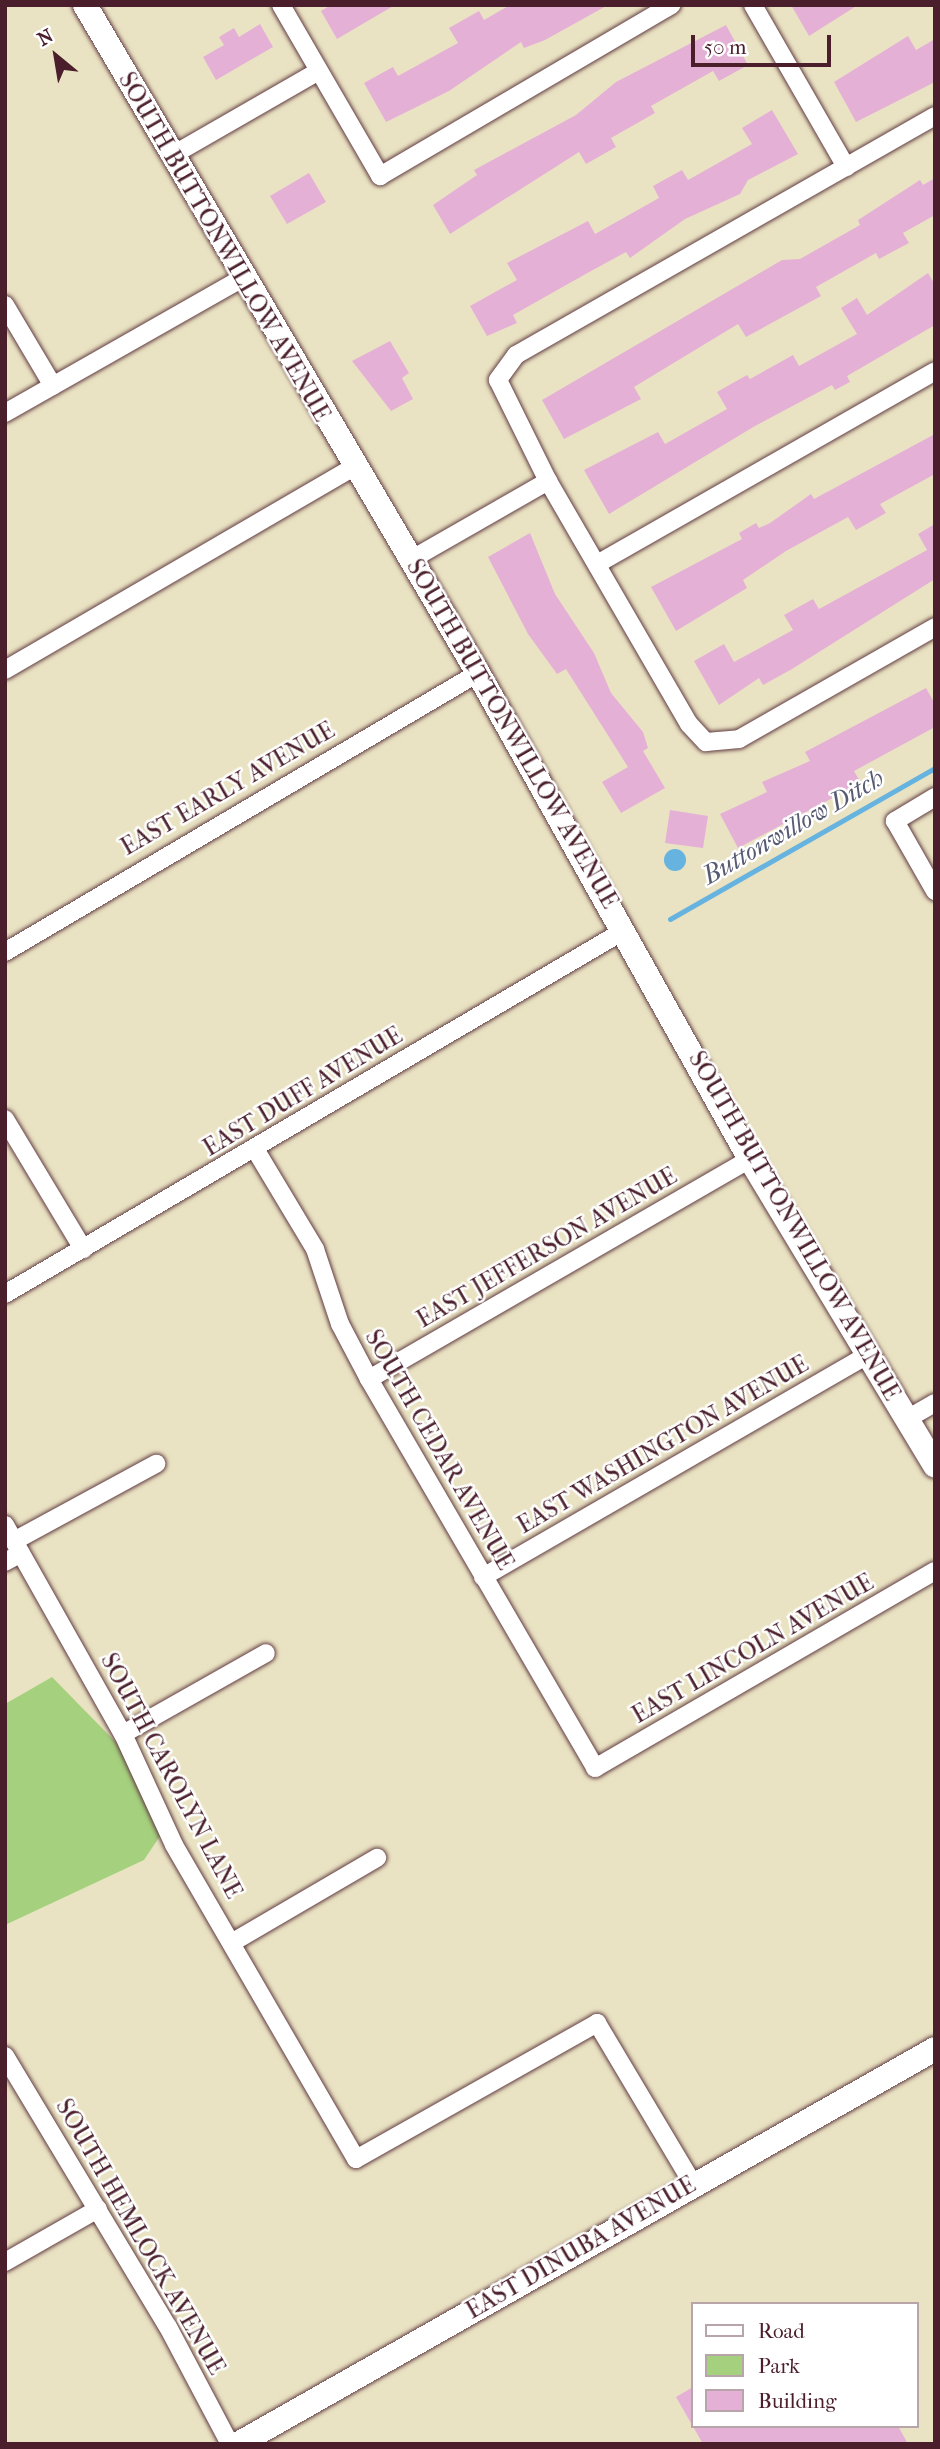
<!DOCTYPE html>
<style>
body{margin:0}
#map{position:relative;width:940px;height:2449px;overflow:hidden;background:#eae3c3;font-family:"IM FELL French Canon",serif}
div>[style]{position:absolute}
.green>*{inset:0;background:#a5d17e}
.water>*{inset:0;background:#67b3e0}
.round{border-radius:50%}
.stream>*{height:5px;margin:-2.5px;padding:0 2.5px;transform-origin:2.5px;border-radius:2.5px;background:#67b3e0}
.building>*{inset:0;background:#e5b0d6}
.roads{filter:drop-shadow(0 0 2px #623c42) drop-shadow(0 0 2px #623c42)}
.street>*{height:18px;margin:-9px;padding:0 9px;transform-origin:9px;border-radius:9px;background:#fff}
.secondary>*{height:24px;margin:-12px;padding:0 12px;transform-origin:12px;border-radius:12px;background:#fff}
span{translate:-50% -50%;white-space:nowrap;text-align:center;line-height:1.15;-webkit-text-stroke:5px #fff;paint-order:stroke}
.street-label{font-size:24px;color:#4a1f2b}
.water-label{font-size:26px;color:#565a73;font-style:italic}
.frame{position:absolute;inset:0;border:7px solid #4a1f2b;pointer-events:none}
.legend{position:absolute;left:691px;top:2302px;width:228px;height:126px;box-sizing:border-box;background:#fff;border:2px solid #b7a5aa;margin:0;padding:9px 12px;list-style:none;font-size:21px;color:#4a1f2b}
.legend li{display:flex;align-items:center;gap:14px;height:35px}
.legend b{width:35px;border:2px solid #b7a5aa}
.north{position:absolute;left:21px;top:21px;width:70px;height:70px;-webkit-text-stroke:5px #fff;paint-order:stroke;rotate:330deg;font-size:19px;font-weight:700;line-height:28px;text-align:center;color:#4a1f2b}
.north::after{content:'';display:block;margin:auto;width:24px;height:32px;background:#4a1f2b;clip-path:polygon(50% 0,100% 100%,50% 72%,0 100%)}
.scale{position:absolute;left:691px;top:35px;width:140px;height:32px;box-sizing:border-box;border:4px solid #4a1f2b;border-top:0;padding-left:9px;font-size:21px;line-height:24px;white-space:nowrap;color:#4a1f2b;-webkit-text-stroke:5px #fff;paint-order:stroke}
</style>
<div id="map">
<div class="green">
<i style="clip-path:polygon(52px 1677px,144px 1771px,164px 1830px,144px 1860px,5px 1925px,5px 1704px)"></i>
</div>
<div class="water">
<i class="round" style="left:664px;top:849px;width:22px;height:22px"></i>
</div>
<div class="stream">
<i style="left:670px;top:919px;width:305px;rotate:-29.7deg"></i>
</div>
<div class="building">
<i style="clip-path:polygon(331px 5px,395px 5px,337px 39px,321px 11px)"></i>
<i style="clip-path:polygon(510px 5px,608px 5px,545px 40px,524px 48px,521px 42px,449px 91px,386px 122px,364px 83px,393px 67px,398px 76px,458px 43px,449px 28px,479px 11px,484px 20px)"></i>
<i style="clip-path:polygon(791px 5px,858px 5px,809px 36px)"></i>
<i style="clip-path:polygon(260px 24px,273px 47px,216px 80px,203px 57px,224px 45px,219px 37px,234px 28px,239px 37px)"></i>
<i style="clip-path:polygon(726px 25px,748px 65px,719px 81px,713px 71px,651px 106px,655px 113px,611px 138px,616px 147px,586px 164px,579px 152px,450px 234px,433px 205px,477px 175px,474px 170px,576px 115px,616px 82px)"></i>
<i style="clip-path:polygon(908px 36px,916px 50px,935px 39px,935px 82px,856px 122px,834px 82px)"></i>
<i style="clip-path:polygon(772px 110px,798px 154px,748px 180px,740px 194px,685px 219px,630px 258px,626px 252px,591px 271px,513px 315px,517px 323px,487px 336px,470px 306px,517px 280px,507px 263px,588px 221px,595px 234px,659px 198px,653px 186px,682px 170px,688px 180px,752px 144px,742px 128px)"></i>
<i style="clip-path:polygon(309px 173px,326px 202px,287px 224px,270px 196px)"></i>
<i style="clip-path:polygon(935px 178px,935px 215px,903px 233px,909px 243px,879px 259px,876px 253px,816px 287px,821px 296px,746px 337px,738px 324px,634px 387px,641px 399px,564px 439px,542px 400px,782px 260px,800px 259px,860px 225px,858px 220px,920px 180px,923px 185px)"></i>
<i style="clip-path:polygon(928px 273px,935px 285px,935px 325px,847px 376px,850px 382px,835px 390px,832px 385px,755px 426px,609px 514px,584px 470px,658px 432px,665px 444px,727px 409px,717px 392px,747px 375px,750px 379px,793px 355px,799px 366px,857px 334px,841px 308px,857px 298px,867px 315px)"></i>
<i style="clip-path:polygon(390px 341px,409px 373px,402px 378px,413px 399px,391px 411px,352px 361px)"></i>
<i style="clip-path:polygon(935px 434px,935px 474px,880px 504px,886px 513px,856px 530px,848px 517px,786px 551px,743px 580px,747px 588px,676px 631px,651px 587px,742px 539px,739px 533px,756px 523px,759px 528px,770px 523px,811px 494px,814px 499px)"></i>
<i style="clip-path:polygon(935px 524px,935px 579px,792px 669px,763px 685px,759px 678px,719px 705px,694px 661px,724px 644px,734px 662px,793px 630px,784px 615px,813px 599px,819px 609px,927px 550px,918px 534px)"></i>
<i style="clip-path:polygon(530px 533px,555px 594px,594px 653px,611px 693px,643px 732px,648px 748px,643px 751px,665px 788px,621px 813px,602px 782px,628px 767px,566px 669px,557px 674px,528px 634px,488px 557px)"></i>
<i style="clip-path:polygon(926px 688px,935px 704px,935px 727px,854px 771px,861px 783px,738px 848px,720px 814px,767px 792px,762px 782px,810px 761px,805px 752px)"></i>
<i style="clip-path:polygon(670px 810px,708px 816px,703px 848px,665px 843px)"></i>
<i style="clip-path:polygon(693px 2387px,693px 2426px,898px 2426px,908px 2444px,703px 2444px,676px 2397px)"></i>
</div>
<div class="roads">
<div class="street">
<i style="left:281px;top:5px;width:198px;rotate:59.9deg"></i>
<i style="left:380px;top:176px;width:338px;rotate:-30.4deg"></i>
<i style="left:753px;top:5px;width:187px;rotate:60.1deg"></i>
<i style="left:935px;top:116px;width:482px;rotate:150.3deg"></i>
<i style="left:516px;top:355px;width:31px;rotate:126deg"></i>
<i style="left:498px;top:380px;width:113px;rotate:63.7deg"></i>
<i style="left:548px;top:481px;width:281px;rotate:59.9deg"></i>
<i style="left:689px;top:724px;width:25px;rotate:47deg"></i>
<i style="left:706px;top:742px;width:33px;rotate:-5deg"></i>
<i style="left:739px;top:739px;width:226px;rotate:-29.7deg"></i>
<i style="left:171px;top:156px;width:168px;rotate:-29.9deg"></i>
<i style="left:5px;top:305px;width:94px;rotate:59.3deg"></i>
<i style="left:5px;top:413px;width:271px;rotate:-29.6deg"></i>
<i style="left:412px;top:559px;width:157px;rotate:-29.8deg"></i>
<i style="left:597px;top:564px;width:389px;rotate:-29.7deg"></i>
<i style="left:5px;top:670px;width:407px;rotate:-30.2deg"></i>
<i style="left:935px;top:797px;width:47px;rotate:149deg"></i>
<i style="left:895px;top:821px;width:81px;rotate:60.3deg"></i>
<i style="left:5px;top:952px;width:549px;rotate:-30.53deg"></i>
<i style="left:5px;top:1119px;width:152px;rotate:59deg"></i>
<i style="left:255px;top:1149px;width:117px;rotate:59deg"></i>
<i style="left:315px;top:1249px;width:79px;rotate:71.6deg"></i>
<i style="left:340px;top:1324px;width:62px;rotate:62.2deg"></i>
<i style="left:369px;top:1379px;width:450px;rotate:59.8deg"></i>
<i style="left:595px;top:1768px;width:393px;rotate:-30.1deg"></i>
<i style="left:5px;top:1294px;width:719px;rotate:-30.42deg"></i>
<i style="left:369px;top:1379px;width:440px;rotate:-30deg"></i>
<i style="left:907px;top:1419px;width:32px;rotate:-30deg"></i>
<i style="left:5px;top:1525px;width:240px;rotate:60.6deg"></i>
<i style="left:123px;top:1734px;width:122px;rotate:65.3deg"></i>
<i style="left:174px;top:1845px;width:363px;rotate:59.9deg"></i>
<i style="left:356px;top:2159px;width:277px;rotate:-29.4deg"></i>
<i style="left:597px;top:2023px;width:187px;rotate:59.2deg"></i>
<i style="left:14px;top:1541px;width:162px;rotate:-28.5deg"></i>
<i style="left:5px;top:1562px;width:18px;rotate:-29deg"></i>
<i style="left:483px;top:1577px;width:444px;rotate:-30deg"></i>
<i style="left:123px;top:1734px;width:164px;rotate:-29.5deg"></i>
<i style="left:233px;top:1942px;width:167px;rotate:-30.3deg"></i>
<i style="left:5px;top:2056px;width:316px;rotate:59deg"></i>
<i style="left:168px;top:2327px;width:132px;rotate:62.1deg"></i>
<i style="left:5px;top:2262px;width:107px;rotate:-29.7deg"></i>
</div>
<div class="secondary">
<i style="left:85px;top:5px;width:775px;rotate:59.53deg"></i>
<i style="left:478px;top:673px;width:557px;rotate:60.77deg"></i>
<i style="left:750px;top:1159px;width:358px;rotate:58.9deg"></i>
<i style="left:238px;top:2444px;width:801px;rotate:-29.54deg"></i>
</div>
</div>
<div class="street-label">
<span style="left:224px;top:247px;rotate:60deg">SOUTH BUTTONWILLOW AVENUE</span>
<span style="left:512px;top:734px;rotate:60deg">SOUTH BUTTONWILLOW AVENUE</span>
<span style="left:228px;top:789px;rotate:-30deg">EAST EARLY AVENUE</span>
<span style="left:303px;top:1092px;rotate:-31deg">EAST DUFF AVENUE</span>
<span style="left:794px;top:1226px;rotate:60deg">SOUTH BUTTONWILLOW AVENUE</span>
<span style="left:547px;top:1248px;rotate:-30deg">EAST JEFFERSON AVENUE</span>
<span style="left:663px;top:1445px;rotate:-30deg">EAST WASHINGTON AVENUE</span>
<span style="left:439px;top:1450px;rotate:60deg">SOUTH CEDAR AVENUE</span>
<span style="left:753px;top:1649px;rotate:-30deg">EAST LINCOLN AVENUE</span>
<span style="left:171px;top:1776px;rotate:62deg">SOUTH CAROLYN LANE</span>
<span style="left:140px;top:2237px;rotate:60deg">SOUTH HEMLOCK AVENUE</span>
<span style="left:581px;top:2248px;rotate:-30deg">EAST DINUBA AVENUE</span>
</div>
<div class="water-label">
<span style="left:793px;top:827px;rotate:-30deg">Buttonwillow Ditch</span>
</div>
<div class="frame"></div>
<ul class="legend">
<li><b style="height:9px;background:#fff"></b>Road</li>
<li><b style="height:19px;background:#a5d17e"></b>Park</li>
<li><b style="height:19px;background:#e5b0d6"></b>Building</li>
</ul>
<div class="north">N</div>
<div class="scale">50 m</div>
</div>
